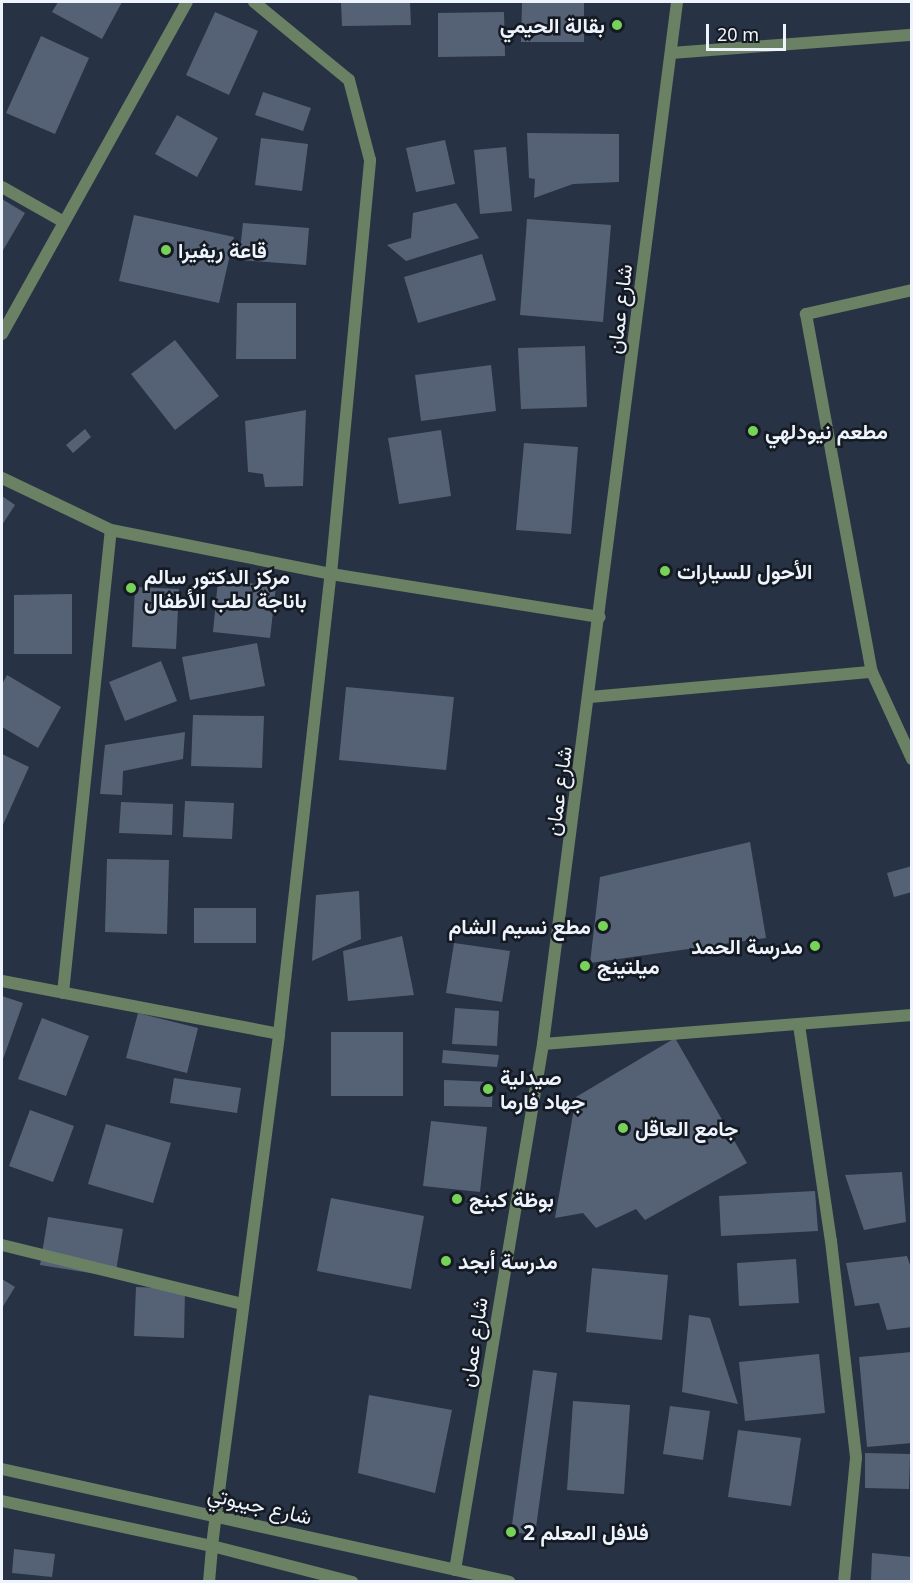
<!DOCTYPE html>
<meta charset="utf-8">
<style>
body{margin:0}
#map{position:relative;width:913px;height:1583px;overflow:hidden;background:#273244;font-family:"Noto Sans",Vazirmatn,sans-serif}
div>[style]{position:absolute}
.building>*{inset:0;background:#556276}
.minor>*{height:12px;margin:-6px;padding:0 6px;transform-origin:6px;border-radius:6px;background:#6a8164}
.tertiary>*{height:12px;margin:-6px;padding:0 6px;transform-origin:6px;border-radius:6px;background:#6a8164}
.dots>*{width:16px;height:16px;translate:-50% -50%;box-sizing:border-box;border:3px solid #151a22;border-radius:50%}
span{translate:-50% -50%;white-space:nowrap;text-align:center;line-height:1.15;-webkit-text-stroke:5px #151a22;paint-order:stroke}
.poi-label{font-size:21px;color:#eef4fd;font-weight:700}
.right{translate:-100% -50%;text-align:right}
.left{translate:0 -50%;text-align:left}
.street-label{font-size:21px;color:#eef4fd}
.frame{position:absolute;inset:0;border:3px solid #eef4fd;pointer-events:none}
.scale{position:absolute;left:706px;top:24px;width:80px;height:27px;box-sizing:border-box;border:3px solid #eef4fd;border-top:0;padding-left:8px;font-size:18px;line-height:21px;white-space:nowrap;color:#eef4fd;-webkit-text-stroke:4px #151a22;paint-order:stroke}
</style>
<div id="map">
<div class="building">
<i style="clip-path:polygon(58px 2px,122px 2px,102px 39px,52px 12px)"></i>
<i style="clip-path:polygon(341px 2px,410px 2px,411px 25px,342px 26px)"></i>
<i style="clip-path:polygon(522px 2px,584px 2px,584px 42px,521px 42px)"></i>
<i style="clip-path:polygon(215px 12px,258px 31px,229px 95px,186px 75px)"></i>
<i style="clip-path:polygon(504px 12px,505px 56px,438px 57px,438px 13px)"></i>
<i style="clip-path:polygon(41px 36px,89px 58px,55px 134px,6px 113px)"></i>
<i style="clip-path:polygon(263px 92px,311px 108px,303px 131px,255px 115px)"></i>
<i style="clip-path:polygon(177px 115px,218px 138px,197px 177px,155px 154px)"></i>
<i style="clip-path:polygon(527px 133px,619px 134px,619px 182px,573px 184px,534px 198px,535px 179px,529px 178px)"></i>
<i style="clip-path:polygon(261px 138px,308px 144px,302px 191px,255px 185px)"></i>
<i style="clip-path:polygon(445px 140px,455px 184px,416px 192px,406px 148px)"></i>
<i style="clip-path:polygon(506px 147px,512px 211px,480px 214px,474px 150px)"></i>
<i style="clip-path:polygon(2px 199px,25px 213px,2px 252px)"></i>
<i style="clip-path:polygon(456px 203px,479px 238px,406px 261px,387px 245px,411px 238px,413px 213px)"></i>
<i style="clip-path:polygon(134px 215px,234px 237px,219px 303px,119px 281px)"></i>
<i style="clip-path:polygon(527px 219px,611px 225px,603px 322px,520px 315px)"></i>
<i style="clip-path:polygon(243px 223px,309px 228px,306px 265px,239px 260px)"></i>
<i style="clip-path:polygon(482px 254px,496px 300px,418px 323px,404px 277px)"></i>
<i style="clip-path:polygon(237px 303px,296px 303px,296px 359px,236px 359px)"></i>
<i style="clip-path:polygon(175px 340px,219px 396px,175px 430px,131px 374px)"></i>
<i style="clip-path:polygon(585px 346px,587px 407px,521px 409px,518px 348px)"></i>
<i style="clip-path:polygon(491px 365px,496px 411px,421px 421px,415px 375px)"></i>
<i style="clip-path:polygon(306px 410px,303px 486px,265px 487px,263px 474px,248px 472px,245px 421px)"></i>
<i style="clip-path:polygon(85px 429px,91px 437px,73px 453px,66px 445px)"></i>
<i style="clip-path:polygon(441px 430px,451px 496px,399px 504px,388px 438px)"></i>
<i style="clip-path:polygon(524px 443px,578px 447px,571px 534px,516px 530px)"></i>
<i style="clip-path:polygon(2px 496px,15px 505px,2px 525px)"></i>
<i style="clip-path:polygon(218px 580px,276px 586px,270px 638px,213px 632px)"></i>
<i style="clip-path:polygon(135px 587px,179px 589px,176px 649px,132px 647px)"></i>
<i style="clip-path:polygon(72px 594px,72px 654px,14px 654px,14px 595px)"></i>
<i style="clip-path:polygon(257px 643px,265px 686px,190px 700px,182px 657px)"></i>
<i style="clip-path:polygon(161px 661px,177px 701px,125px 721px,109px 682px)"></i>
<i style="clip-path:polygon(7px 675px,61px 707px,38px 748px,2px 727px,2px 684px)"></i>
<i style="clip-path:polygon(346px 687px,454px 697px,446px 770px,339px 760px)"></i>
<i style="clip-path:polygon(193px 715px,264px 716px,262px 768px,191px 766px)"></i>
<i style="clip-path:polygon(185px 732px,183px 759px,123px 771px,122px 795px,100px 794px,105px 745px)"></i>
<i style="clip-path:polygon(2px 754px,29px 767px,2px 827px)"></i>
<i style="clip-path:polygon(185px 801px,234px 803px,232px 839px,183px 837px)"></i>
<i style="clip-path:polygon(121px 802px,173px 804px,172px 835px,119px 833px)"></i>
<i style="clip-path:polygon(750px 842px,766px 938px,590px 963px,600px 877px)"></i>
<i style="clip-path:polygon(107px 859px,169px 860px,167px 934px,105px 932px)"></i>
<i style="clip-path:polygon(912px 866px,912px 892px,894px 897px,887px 873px)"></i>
<i style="clip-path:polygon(359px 891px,361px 939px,312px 961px,316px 895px)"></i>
<i style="clip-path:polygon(194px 908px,256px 908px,256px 943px,194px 943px)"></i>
<i style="clip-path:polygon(402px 936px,414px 995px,348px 1001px,343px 951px)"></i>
<i style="clip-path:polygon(454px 943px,510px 951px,502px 1002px,446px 993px)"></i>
<i style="clip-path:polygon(2px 996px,23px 1003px,2px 1062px)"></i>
<i style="clip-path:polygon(455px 1008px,499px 1011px,497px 1046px,452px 1044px)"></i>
<i style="clip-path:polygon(138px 1013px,198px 1028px,187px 1073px,126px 1058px)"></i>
<i style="clip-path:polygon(42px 1018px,89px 1036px,66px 1096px,18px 1079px)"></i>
<i style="clip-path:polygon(331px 1032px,403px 1032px,403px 1096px,331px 1096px)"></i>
<i style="clip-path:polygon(675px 1038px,747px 1163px,645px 1220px,636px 1209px,596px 1228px,583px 1213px,555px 1218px,576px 1097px)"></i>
<i style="clip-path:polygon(443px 1050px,499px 1055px,497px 1067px,442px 1063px)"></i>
<i style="clip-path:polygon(174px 1078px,241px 1088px,237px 1113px,170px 1103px)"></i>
<i style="clip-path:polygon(444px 1080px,493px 1082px,492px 1107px,444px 1106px)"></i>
<i style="clip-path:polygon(30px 1110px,74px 1126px,53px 1182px,9px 1166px)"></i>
<i style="clip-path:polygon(431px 1121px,487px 1127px,480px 1192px,423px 1186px)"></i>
<i style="clip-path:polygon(106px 1124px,171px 1143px,153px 1203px,88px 1184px)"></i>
<i style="clip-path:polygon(902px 1172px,906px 1222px,864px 1230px,845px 1175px)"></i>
<i style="clip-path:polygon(815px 1191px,818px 1231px,721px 1236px,719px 1196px)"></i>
<i style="clip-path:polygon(331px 1198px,424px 1216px,411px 1289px,317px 1271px)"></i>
<i style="clip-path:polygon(48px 1217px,123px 1229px,115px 1277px,40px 1265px)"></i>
<i style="clip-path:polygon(907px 1256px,912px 1271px,912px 1327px,887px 1330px,879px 1303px,855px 1306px,846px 1263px)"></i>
<i style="clip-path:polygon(796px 1259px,799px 1303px,739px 1306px,737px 1263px)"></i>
<i style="clip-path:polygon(592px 1268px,668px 1275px,662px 1340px,586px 1332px)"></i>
<i style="clip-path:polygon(2px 1279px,15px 1287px,2px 1308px)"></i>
<i style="clip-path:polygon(136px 1287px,185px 1289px,184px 1338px,134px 1336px)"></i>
<i style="clip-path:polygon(689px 1315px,710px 1318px,738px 1404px,682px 1392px)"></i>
<i style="clip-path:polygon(912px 1352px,912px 1443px,867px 1447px,859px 1357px)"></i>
<i style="clip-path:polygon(819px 1354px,825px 1413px,745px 1421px,739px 1362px)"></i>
<i style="clip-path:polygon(533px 1370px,557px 1373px,535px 1535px,511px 1532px)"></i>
<i style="clip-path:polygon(369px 1395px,452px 1410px,435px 1493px,358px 1473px)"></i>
<i style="clip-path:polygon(573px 1401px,630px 1405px,624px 1494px,567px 1490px)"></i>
<i style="clip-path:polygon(670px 1406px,710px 1411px,703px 1460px,663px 1454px)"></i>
<i style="clip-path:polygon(738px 1430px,801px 1438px,791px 1506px,728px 1497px)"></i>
<i style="clip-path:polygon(865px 1453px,910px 1454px,909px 1489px,865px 1488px)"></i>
<i style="clip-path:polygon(14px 1549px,55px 1554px,52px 1577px,12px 1573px)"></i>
<i style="clip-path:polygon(872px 1553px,912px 1557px,912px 1582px,871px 1582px)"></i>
</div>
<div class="minor">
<i style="left:671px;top:53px;width:242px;rotate:-4.3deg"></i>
<i style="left:2px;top:187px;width:69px;rotate:29.5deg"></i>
<i style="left:912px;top:290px;width:109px;rotate:167.2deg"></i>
<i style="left:806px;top:314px;width:364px;rotate:79.6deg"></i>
<i style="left:872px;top:672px;width:96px;rotate:65.3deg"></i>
<i style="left:2px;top:334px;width:380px;rotate:-60.9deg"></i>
<i style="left:2px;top:478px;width:121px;rotate:25.5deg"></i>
<i style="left:111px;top:530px;width:224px;rotate:11.3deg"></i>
<i style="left:331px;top:574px;width:272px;rotate:9.1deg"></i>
<i style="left:590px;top:697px;width:283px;rotate:-5.1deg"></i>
<i style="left:2px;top:981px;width:282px;rotate:10.8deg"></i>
<i style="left:63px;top:993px;width:465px;rotate:-84.1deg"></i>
<i style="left:799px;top:1025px;width:218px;rotate:81.6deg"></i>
<i style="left:831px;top:1241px;width:218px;rotate:83.4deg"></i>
<i style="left:856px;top:1458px;width:125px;rotate:95.5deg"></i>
<i style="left:543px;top:1044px;width:370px;rotate:-4.5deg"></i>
<i style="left:2px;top:1245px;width:248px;rotate:13.8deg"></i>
<i style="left:216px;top:1514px;width:484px;rotate:-82.5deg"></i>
<i style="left:279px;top:1034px;width:463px;rotate:-83.6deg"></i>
<i style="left:331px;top:574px;width:416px;rotate:-84.6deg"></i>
<i style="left:370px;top:160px;width:83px;rotate:-104.7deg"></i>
<i style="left:349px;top:80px;width:123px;rotate:-140.6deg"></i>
<i style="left:209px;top:1582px;width:36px;rotate:-85deg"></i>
</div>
<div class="tertiary">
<i style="left:2px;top:1469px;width:520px;rotate:12.54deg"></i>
<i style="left:2px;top:1501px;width:215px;rotate:12.1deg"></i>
<i style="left:212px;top:1546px;width:145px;rotate:14.4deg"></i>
<i style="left:212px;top:1546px;width:32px;rotate:-83deg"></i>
<i style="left:455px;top:1570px;width:533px;rotate:-80.5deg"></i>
<i style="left:543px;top:1044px;width:1051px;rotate:-82.67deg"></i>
</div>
<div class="dots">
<i style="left:617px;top:25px;background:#77d259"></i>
<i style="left:166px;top:250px;background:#77d259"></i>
<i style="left:753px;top:431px;background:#77d259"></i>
<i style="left:665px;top:571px;background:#77d259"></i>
<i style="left:131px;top:588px;background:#77d259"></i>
<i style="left:603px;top:926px;background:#77d259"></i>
<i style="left:815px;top:946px;background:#77d259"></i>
<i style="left:585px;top:966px;background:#77d259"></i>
<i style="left:488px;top:1089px;background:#77d259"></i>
<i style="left:623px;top:1128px;background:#77d259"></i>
<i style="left:457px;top:1199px;background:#77d259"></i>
<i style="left:446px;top:1261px;background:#77d259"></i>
<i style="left:511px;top:1532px;background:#77d259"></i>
</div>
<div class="poi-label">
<span class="right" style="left:605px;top:25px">بقالة الحيمي</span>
<span class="left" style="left:178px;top:250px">قاعة ريفيرا</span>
<span class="left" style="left:765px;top:431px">مطعم نيودلهي</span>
<span class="left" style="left:677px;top:571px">الأحول للسيارات</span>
<span class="left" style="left:144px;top:588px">مركز الدكتور سالم<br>باناجة لطب الأطفال</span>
<span class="right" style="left:591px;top:926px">مطع نسيم الشام</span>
<span class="right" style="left:803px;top:946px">مدرسة الحمد</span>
<span class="left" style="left:597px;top:966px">ميلتينج</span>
<span class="left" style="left:500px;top:1089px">صيدلية<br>جهاد فارما</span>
<span class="left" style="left:635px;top:1128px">جامع العاقل</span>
<span class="left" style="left:469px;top:1199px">بوظة كبنج</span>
<span class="left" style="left:458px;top:1261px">مدرسة أبجد</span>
<span class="left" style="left:523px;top:1532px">فلافل المعلم 2</span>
</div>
<div class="street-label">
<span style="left:619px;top:309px;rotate:-83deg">شارع عمان</span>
<span style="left:558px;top:791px;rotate:-82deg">شارع عمان</span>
<span style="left:473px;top:1342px;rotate:-81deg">شارع عمان</span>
<span style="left:260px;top:1505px;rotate:13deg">شارع جيبوتي</span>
</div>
<div class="frame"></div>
<div class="scale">20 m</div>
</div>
